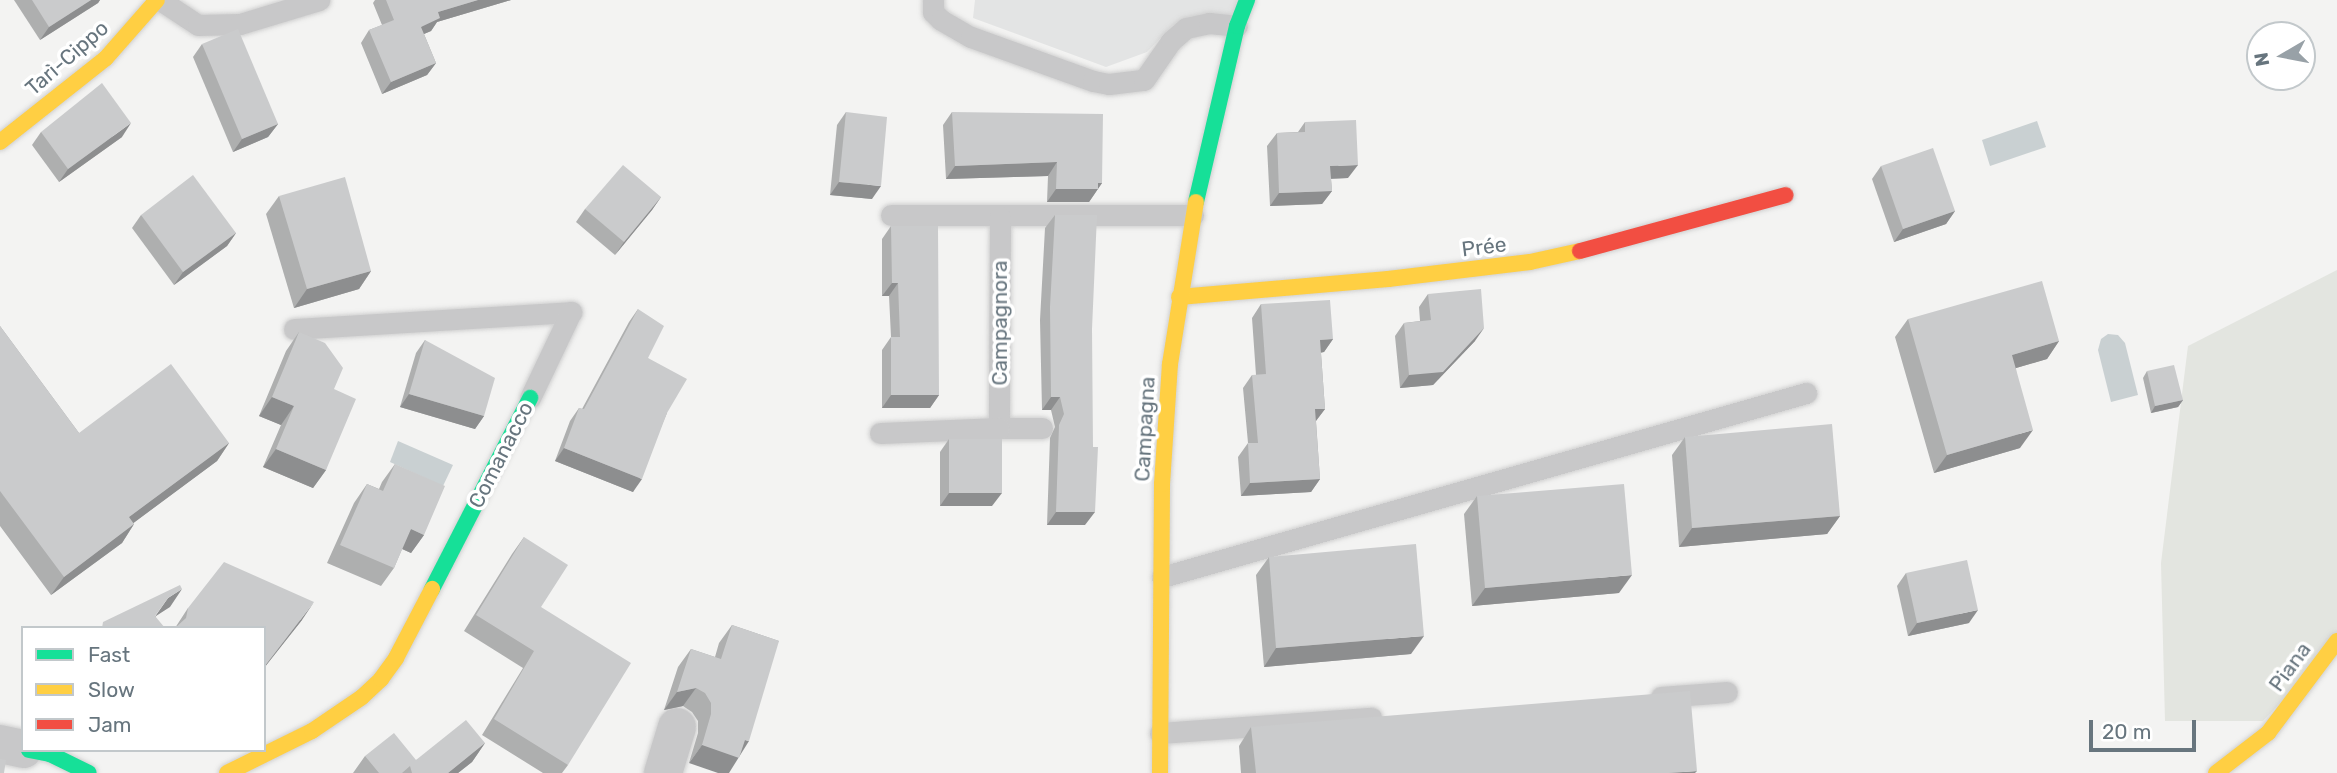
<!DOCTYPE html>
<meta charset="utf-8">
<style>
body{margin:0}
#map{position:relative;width:2337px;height:773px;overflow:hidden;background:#f3f3f2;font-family:Rubik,sans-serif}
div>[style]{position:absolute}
.built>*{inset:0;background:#e3e4e4}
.green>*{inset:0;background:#e3e5e0}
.water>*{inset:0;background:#c9d0d2}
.roads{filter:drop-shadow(0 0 2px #d0d0d0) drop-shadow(0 0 2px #d0d0d0)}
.lane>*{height:21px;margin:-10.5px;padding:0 10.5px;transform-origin:10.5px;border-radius:10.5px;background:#c8c8c9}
.street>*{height:38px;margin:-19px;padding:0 19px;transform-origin:19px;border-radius:19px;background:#c8c8c9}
.fast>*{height:16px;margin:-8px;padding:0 8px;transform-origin:8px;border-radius:8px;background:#16e098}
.slow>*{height:16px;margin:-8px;padding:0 8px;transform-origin:8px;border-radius:8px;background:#ffcf43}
.jam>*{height:16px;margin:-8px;padding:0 8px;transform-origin:8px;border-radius:8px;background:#f24e42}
.wall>*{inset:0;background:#aeafaf}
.shaded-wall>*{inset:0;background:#8d8e8f}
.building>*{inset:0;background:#cacbcc}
span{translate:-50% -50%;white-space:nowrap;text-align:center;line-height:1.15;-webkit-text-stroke:7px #fff;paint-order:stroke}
.street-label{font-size:21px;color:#67757e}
.legend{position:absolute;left:21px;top:626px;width:245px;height:126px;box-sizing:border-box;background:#fff;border:2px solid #c2c8cb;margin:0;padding:9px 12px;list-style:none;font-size:21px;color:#67757e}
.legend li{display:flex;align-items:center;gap:14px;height:35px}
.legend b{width:35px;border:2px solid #c2c8cb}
.north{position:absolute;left:2246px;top:21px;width:70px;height:70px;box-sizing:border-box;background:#fff;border:2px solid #c2c8cb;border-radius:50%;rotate:260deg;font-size:19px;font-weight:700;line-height:28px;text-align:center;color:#67757e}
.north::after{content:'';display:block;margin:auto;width:24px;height:32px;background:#98a1a7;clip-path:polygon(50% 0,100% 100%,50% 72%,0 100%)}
.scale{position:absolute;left:2089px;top:720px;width:107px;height:32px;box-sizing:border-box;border:4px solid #67757e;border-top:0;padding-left:9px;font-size:21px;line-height:24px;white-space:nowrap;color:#67757e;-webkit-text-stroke:5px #fff;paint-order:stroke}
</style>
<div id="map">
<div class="built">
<i style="clip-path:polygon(975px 0,1243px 0,1237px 26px,1173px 25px,1147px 52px,1106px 67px,973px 18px)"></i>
</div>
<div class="green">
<i style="clip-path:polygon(2337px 270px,2337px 643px,2263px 721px,2165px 721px,2161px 563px,2188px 346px)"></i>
</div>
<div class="water">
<i style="clip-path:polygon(2037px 121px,2046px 147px,1990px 166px,1982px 140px)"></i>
<i style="clip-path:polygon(2108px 334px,2118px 335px,2125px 343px,2138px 395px,2111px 402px,2098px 350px,2101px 339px)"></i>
<i style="clip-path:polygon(398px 441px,453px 465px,443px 486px,390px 462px)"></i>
</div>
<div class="roads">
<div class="lane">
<i style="left:160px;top:0;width:45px;rotate:33.3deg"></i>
<i style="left:198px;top:25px;width:42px;rotate:-1.4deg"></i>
<i style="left:240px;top:24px;width:83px;rotate:-16.9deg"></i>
<i style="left:933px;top:0;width:12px;rotate:90deg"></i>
<i style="left:933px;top:12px;width:11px;rotate:45deg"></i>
<i style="left:941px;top:20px;width:34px;rotate:30deg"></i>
<i style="left:971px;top:37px;width:130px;rotate:19.8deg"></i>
<i style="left:1093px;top:81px;width:16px;rotate:11deg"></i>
<i style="left:1109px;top:84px;width:35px;rotate:-7deg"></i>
<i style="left:1144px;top:80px;width:47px;rotate:-55.3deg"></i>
<i style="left:1171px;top:41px;width:20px;rotate:-41deg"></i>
<i style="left:1186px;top:28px;width:24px;rotate:-12deg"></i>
<i style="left:1209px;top:23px;width:28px;rotate:6deg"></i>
<i style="left:891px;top:215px;width:302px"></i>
<i style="left:1000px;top:217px;width:211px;rotate:90.3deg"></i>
<i style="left:999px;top:428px;width:43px"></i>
<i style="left:294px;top:329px;width:278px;rotate:-3.5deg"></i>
<i style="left:571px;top:312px;width:95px;rotate:115.5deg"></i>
<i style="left:880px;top:433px;width:119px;rotate:-2.4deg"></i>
<i style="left:1162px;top:577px;width:670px;rotate:-15.95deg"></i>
<i style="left:1661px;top:697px;width:66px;rotate:-4.3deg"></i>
<i style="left:1160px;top:733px;width:212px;rotate:-4.1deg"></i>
</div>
<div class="street">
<i style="left:0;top:744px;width:24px;rotate:12deg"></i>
<i style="left:663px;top:773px;width:48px;rotate:-73.1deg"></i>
</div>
<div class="fast">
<i style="left:1196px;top:202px;width:181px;rotate:-76.9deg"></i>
<i style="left:1237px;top:26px;width:28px;rotate:-69deg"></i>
<i style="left:432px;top:589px;width:215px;rotate:-62.8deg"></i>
<i style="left:29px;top:750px;width:21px;rotate:11deg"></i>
<i style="left:50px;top:754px;width:43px;rotate:26deg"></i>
</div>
<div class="slow">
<i style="left:0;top:142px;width:135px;rotate:-38.4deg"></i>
<i style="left:106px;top:58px;width:77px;rotate:-48.7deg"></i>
<i style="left:1179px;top:297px;width:210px;rotate:-4.9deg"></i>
<i style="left:1388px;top:279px;width:143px;rotate:-6.8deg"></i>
<i style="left:1530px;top:262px;width:51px;rotate:-12.4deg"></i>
<i style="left:227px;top:773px;width:95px;rotate:-26.3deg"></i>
<i style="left:312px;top:731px;width:60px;rotate:-34.2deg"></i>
<i style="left:362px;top:697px;width:26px;rotate:-43deg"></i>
<i style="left:381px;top:679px;width:26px;rotate:-54deg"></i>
<i style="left:396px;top:658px;width:78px;rotate:-62.4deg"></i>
<i style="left:1160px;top:773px;width:289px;rotate:-89.6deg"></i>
<i style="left:1162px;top:484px;width:120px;rotate:-86.2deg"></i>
<i style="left:1170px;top:364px;width:164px;rotate:-80.9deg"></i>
<i style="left:2216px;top:773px;width:66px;rotate:-37.6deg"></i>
<i style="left:2268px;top:733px;width:115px;rotate:-53.1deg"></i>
</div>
<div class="jam">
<i style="left:1580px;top:251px;width:213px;rotate:-15.2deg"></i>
</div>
</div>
<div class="wall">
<i style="clip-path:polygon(14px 0,100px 0,98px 3px,40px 40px)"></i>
<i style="clip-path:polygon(375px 0,511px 0,437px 22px,431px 31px,424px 34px,436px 63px,427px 75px,382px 94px,361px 43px,369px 30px,382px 25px,373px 3px)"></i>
<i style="clip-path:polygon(202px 44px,278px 124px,268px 137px,233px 152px,193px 57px)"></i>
<i style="clip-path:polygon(846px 112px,872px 199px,830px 195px,837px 125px)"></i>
<i style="clip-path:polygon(952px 112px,1102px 183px,1089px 202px,1047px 202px,1048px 176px,946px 179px,943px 125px)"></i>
<i style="clip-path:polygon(1305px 122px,1348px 178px,1331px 179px,1332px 191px,1322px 204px,1270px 206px,1267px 146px,1277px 133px,1298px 132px)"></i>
<i style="clip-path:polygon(41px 132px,122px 137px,59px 182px,32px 145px)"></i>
<i style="clip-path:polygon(1881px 166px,1955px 211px,1946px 224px,1894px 242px,1872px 179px)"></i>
<i style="clip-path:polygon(279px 196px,371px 271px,359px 289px,294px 308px,266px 214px)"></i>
<i style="clip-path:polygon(661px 197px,652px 210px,615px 255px,576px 222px,585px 209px)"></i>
<i style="clip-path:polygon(141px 215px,236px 233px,227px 246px,174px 285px,132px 228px)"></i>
<i style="clip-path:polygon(1055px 215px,1085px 525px,1047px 525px,1050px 438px,1055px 427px,1051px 410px,1042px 410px,1040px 320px,1045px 228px)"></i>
<i style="clip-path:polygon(891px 226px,939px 395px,930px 408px,882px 408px,882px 350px,891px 337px,889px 296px,882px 296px,882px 239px)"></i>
<i style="clip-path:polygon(1428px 294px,1475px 341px,1433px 385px,1400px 388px,1395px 336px,1404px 323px,1420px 321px,1419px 307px)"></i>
<i style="clip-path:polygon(1261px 304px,1333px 339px,1324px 352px,1321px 353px,1325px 409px,1316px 421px,1320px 479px,1311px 492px,1241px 496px,1238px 457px,1248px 443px,1243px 388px,1252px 375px,1256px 375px,1252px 318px)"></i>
<i style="clip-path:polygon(638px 309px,648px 358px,667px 413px,633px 492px,555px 461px,570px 421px,579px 408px,582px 409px,629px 322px)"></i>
<i style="clip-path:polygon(1908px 319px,2059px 341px,2047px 359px,2016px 368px,2020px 448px,1934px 473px,1895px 337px)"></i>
<i style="clip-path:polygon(0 326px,79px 433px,229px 443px,217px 461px,133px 523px,134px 524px,122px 543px,51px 595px,0 526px)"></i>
<i style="clip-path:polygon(299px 332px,334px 389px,326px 470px,313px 488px,263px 467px,281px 425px,259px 416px,286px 351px)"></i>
<i style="clip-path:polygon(425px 340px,484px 416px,475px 429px,400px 407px,416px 353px)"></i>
<i style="clip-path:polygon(2147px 371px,2183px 400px,2178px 407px,2151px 413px,2143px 378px)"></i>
<i style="clip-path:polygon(1685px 437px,1840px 516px,1827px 534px,1679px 547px,1672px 455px)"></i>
<i style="clip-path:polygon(949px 439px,992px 506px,940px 506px,940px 452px)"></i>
<i style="clip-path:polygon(395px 464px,424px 535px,411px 553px,402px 549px,394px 568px,381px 586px,327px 563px,354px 503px,367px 484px,379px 489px,382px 482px)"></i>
<i style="clip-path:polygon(1477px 496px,1619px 593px,1472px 606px,1464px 514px)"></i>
<i style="clip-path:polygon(524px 537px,541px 607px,568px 765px,562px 773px,543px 773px,482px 735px,523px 668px,464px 631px,512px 554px)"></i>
<i style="clip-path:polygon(1269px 557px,1411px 654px,1264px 667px,1256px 575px)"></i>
<i style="clip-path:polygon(1906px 573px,1969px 623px,1908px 636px,1897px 586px)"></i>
<i style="clip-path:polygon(188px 608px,302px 620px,264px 668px,264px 628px,175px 628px)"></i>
<i style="clip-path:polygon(732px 625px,779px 641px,689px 763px,698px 733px,698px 721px,692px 712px,683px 706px,664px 710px,678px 667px,691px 649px,715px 657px,719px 643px)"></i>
<i style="clip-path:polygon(1251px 727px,1695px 773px,1241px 773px,1239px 746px)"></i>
<i style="clip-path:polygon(485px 743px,472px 762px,458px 773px,353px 773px,365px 756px,416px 760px)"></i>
</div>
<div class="shaded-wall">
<i style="clip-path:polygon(91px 0,100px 0,98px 3px,40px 40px,49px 27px)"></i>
<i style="clip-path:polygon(478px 0,511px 0,437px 22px,431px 31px,412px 39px,421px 27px,438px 12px)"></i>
<i style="clip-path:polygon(436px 63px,427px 75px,382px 94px,391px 82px)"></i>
<i style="clip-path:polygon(131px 123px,122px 137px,59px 182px,68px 169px)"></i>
<i style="clip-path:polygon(278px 124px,268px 137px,233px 152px,242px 139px)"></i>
<i style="clip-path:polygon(1057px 162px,1048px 176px,946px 179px,955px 166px)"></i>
<i style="clip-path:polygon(1358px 165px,1348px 178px,1321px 179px,1330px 166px)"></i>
<i style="clip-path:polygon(839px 182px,881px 186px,872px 199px,830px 195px)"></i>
<i style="clip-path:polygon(1098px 183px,1102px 183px,1089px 202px,1047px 202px,1056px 189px)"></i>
<i style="clip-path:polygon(1332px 191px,1322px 204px,1270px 206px,1279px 193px)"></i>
<i style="clip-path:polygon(661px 197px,652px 210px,615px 255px,624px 242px)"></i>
<i style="clip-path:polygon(1955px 211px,1946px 224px,1894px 242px,1903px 229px)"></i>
<i style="clip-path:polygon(236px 233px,227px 246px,174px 285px,183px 272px)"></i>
<i style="clip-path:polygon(371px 271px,359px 289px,294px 308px,307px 289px)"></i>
<i style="clip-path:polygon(892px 283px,898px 283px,889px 296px,882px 296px)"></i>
<i style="clip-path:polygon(1484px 328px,1475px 341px,1433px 385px,1400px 388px,1409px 375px)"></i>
<i style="clip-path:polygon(1333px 339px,1324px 352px,1311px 353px,1320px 340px)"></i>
<i style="clip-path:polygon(2059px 341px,2047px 359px,1999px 373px,2012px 355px)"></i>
<i style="clip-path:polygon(409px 394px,484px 416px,475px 429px,400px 407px)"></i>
<i style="clip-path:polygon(891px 395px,939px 395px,930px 408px,882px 408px)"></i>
<i style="clip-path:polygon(272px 397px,294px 406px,281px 425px,259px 416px)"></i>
<i style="clip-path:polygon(1051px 397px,1060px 397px,1051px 410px,1042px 410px)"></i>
<i style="clip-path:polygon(2183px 400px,2178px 407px,2151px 413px,2155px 406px)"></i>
<i style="clip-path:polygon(1315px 409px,1325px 409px,1315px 422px)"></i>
<i style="clip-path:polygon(2033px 430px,2020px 448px,1934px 473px,1947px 455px)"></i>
<i style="clip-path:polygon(229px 443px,217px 461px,116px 536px,129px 517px)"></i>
<i style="clip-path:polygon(564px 448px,642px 479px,633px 492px,555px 461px)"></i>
<i style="clip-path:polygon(276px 449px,326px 470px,313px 488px,263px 467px)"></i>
<i style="clip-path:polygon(1320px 479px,1311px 492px,1241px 496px,1250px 483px)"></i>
<i style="clip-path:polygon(949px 493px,1002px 493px,992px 506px,940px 506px)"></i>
<i style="clip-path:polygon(1056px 512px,1095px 512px,1085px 525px,1047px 525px)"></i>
<i style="clip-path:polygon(1840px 516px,1827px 534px,1679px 547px,1692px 528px)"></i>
<i style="clip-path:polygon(134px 524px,122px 543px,51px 595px,64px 577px)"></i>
<i style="clip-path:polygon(411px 529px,424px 535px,411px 553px,398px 547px)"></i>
<i style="clip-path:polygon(1632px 575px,1619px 593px,1472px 606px,1485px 588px)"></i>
<i style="clip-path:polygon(182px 589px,170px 607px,156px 616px,147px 628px,168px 598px)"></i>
<i style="clip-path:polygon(314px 602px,302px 620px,264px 668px,264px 667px)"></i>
<i style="clip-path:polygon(1978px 610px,1969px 623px,1908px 636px,1917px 623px)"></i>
<i style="clip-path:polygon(1424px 636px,1411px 654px,1264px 667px,1276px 648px)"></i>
<i style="clip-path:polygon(696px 688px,683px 706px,664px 710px,677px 692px)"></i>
<i style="clip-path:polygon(745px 740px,749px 741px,729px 773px,718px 773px,689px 763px,702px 745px)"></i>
<i style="clip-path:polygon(485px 743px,472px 762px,458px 773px,448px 773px)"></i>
<i style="clip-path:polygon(1697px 771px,1695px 773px,1669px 773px)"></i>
</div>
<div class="building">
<i style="clip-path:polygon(32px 0,91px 0,49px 27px)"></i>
<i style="clip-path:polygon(386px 0,478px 0,438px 12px,440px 18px,421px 27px,436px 63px,391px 82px,369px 30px,394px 20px)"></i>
<i style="clip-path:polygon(238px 29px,278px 124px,242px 139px,202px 44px)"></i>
<i style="clip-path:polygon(102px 83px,131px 123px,68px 169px,41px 132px)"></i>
<i style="clip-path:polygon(846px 112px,887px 117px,881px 186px,839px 182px)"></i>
<i style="clip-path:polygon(952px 112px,1103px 114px,1102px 183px,1098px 183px,1098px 189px,1056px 189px,1057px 162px,955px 166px)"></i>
<i style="clip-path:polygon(1356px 120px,1358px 165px,1330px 166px,1332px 191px,1279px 193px,1277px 133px,1305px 132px,1305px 122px)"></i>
<i style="clip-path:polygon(1933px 148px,1955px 211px,1903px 229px,1881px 166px)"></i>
<i style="clip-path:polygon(623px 165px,661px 197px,624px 242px,585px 209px)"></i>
<i style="clip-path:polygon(193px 175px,236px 233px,183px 272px,141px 215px)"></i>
<i style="clip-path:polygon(345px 177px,371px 271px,307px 289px,279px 196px)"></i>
<i style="clip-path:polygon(1055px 215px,1097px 215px,1092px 329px,1093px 447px,1098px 447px,1095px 512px,1056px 512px,1059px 425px,1064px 414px,1060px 397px,1051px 397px,1050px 307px)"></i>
<i style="clip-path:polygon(891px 226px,938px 226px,939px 395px,891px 395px,891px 337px,900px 337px,898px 283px,892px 283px)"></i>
<i style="clip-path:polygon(2042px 281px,2059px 341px,2012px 355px,2033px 430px,1947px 455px,1908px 319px)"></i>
<i style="clip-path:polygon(1481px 289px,1484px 328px,1443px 372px,1409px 375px,1404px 323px,1431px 320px,1428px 294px)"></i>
<i style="clip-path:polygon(1330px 300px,1333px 339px,1320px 340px,1325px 409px,1315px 409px,1320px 479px,1250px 483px,1248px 443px,1258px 443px,1252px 375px,1266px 374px,1261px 304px)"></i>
<i style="clip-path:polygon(638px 309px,664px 326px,648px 358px,687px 379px,667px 413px,642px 479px,564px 448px,579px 408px,584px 409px)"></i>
<i style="clip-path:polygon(0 326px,79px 433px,171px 364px,229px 443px,129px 517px,134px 524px,64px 577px,0 491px)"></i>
<i style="clip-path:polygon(299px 332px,325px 343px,343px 368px,334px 389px,356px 399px,326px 470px,276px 449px,294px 406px,272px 397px)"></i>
<i style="clip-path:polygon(425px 340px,495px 378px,484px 416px,409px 394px)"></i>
<i style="clip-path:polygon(2174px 365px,2183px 400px,2155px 406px,2147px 371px)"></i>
<i style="clip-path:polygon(1832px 424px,1840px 516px,1692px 528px,1685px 437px)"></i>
<i style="clip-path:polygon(949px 439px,1002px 439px,1002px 493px,949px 493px)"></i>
<i style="clip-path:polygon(395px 464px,445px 486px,424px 535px,411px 529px,394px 568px,340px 545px,367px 484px,383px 491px)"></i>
<i style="clip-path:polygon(1624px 484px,1632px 575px,1485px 588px,1477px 496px)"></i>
<i style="clip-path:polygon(524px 537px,568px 565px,541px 607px,631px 663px,568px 765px,494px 719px,534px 651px,476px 615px)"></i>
<i style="clip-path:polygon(1416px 544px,1424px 636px,1276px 648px,1269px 557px)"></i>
<i style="clip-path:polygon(1967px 560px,1978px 610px,1917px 623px,1906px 573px)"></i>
<i style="clip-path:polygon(224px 562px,314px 602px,264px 667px,264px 628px,175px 628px,186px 618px,188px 608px)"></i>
<i style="clip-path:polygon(180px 585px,182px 589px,168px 598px,155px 616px,165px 628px,102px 628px,103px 622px)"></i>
<i style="clip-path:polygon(732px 625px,779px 641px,749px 741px,745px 740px,739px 758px,702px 745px,711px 714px,711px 703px,705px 693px,696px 688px,677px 692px,691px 649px,721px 659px)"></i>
<i style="clip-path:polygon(1690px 691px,1697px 771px,1669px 773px,1256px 773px,1251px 727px)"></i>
<i style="clip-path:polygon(466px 720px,485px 743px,448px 773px,412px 773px,410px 766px,402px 773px,379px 773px,365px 756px,394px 733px,416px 760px)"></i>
<i style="clip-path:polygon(0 759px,6px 760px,4px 773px,0 773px)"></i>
</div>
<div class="street-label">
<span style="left:67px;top:58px;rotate:-41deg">Tarì-Cippo</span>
<span style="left:1484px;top:247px;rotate:-7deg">Prée</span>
<span style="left:1000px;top:323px;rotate:-90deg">Campagnora</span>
<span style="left:1145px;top:429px;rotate:-87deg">Campagna</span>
<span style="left:501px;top:455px;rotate:-63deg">Comanacco</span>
<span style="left:2290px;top:667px;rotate:-54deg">Piana</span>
</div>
<ul class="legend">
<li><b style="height:9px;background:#16e098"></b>Fast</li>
<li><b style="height:9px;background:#ffcf43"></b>Slow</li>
<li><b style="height:9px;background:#f24e42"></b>Jam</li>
</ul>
<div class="north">N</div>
<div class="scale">20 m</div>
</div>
